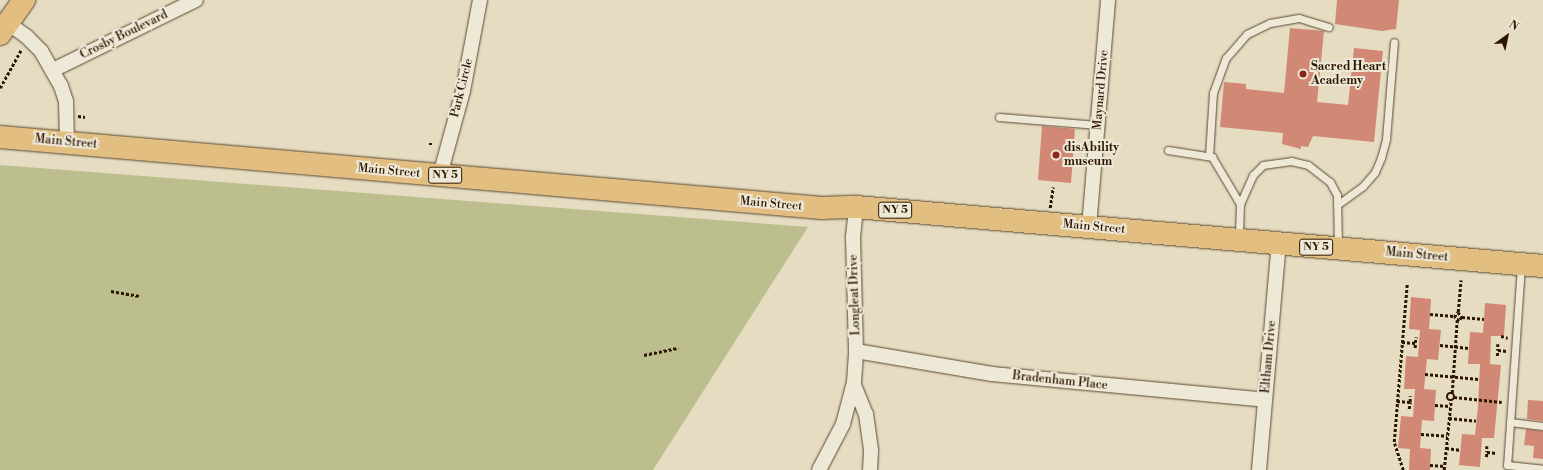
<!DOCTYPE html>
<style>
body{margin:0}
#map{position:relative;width:1543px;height:470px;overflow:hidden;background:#e5dcc2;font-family:"Libre Bodoni",serif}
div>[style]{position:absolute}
.green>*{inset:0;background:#bcbe8e}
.building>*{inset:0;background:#d18875}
.path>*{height:2.5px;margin-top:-1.25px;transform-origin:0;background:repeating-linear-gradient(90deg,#2d1600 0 3px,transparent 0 5px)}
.path>.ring{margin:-1.25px;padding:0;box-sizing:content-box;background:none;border:2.5px solid #2d1600;border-radius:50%}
.roads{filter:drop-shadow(0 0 1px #5b4830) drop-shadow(0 0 1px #5b4830)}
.service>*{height:7px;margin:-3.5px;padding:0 3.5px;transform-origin:3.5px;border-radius:3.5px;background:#eee8d7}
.minor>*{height:14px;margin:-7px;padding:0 7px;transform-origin:7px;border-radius:7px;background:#eee8d7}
.primary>*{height:22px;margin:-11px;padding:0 11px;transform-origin:11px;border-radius:11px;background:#e2be81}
.dots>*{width:11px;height:11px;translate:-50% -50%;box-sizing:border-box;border:2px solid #eee8d7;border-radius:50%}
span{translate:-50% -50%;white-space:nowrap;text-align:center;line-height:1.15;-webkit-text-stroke:4px #eee8d7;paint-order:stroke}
.shield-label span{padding:1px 3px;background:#eee8d7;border:1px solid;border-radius:3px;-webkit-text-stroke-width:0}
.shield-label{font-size:11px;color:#2d1600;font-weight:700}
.street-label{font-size:12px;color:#2d1600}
.poi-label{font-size:12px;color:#2d1600;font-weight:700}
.left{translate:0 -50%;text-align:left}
.north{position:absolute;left:1487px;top:16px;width:40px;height:40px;-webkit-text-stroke:3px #eee8d7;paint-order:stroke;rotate:33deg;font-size:11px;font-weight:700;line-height:16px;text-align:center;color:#2d1600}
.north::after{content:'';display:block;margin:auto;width:14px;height:18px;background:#2d1600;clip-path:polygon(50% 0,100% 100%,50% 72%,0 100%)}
</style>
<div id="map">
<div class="green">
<i style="clip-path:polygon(0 165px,808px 227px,653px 470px,0 470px)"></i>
</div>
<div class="building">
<i style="clip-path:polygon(1337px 0,1399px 0,1396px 29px,1382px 31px,1335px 24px)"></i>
<i style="clip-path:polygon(1290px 28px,1324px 31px,1317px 102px,1348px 105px,1354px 48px,1383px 51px,1374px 142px,1313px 136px,1308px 147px,1301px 146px,1301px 149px,1282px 144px,1283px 133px,1220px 127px,1224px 82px,1246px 84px,1246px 89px,1284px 93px)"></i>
<i style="clip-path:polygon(1042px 126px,1075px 129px,1071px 183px,1038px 180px)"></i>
<i style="clip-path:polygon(1411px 297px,1431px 299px,1429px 329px,1441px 330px,1438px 360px,1427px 359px,1424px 389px,1436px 390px,1434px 421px,1422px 420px,1420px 448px,1431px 449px,1430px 470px,1409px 470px,1410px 449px,1398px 448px,1401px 416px,1413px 417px,1415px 389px,1404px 389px,1406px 356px,1418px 357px,1420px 330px,1409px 329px)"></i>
<i style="clip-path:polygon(1485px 303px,1506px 305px,1504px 336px,1491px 336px,1490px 364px,1501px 365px,1494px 438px,1482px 438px,1480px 467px,1459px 465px,1462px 434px,1475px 435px,1478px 406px,1480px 364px,1468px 364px,1470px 332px,1483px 333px)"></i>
<i style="clip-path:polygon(1528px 400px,1543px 401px,1543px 421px,1527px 419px)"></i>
<i style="clip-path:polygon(1526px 429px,1543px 431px,1543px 459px,1533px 458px,1534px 446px,1524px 445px)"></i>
</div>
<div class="path">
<i style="left:0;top:88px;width:43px;rotate:-61.1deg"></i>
<i style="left:78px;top:116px;width:7px;rotate:8deg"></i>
<i style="left:429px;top:144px;width:4px"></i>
<i style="left:1073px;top:159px;width:9px;rotate:6deg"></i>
<i style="left:1050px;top:208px;width:21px;rotate:-82deg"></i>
<i style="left:111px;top:291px;width:29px;rotate:10deg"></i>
<i style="left:1458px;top:312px;width:32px;rotate:-85deg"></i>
<i style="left:1430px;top:314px;width:24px;rotate:5deg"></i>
<i style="left:1462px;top:317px;width:5px;rotate:127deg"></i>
<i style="left:1459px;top:321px;width:6px;rotate:-141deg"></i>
<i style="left:1454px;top:317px;width:6px;rotate:-51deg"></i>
<i style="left:1458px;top:312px;width:6px;rotate:51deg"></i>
<i style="left:1462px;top:317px;width:22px;rotate:5deg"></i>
<i style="left:1501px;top:336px;width:7px;rotate:16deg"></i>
<i style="left:1402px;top:342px;width:13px;rotate:4deg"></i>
<i style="left:1415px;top:343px;width:6px;rotate:-81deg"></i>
<i style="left:1498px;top:344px;width:6px;rotate:90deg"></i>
<i style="left:1498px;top:350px;width:9px;rotate:6deg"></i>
<i style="left:1440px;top:345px;width:29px;rotate:6deg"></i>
<i style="left:1415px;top:348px;width:5px;rotate:-90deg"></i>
<i style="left:644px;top:355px;width:35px;rotate:-12deg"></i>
<i style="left:1497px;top:356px;width:6px;rotate:-81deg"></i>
<i style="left:1425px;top:374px;width:54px;rotate:5.3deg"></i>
<i style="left:1452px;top:393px;width:73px;rotate:-86.1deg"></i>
<i class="ring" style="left:1447.5px;top:393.5px;width:4.5px;height:4.5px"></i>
<i style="left:1454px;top:397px;width:48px;rotate:5.9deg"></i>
<i style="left:1397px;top:401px;width:13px;rotate:4deg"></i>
<i style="left:1410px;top:402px;width:6px;rotate:-90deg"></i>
<i style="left:1435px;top:405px;width:15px;rotate:4deg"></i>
<i style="left:1409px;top:409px;width:7px;rotate:-82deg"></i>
<i style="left:1449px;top:418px;width:27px;rotate:6deg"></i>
<i style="left:1421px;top:434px;width:26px;rotate:4deg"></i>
<i style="left:1487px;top:446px;width:6px;rotate:90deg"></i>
<i style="left:1487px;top:452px;width:10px;rotate:6deg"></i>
<i style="left:1446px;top:448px;width:15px;rotate:8deg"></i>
<i style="left:1486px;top:457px;width:5px;rotate:-79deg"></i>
<i style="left:1430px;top:465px;width:15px;rotate:4deg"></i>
<i style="left:1403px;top:470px;width:29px;rotate:-108deg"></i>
<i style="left:1394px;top:442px;width:158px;rotate:-85.3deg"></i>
<i style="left:1444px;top:470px;width:70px;rotate:-84.3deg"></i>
</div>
<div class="roads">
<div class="service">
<i style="left:999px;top:117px;width:99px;rotate:4.6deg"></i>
<i style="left:1168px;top:150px;width:45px;rotate:9deg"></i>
<i style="left:1212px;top:157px;width:55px;rotate:59.2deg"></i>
<i style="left:1240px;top:204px;width:34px;rotate:92deg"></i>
<i style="left:1209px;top:156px;width:63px;rotate:-86.4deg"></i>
<i style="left:1213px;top:93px;width:37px;rotate:-70deg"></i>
<i style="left:1226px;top:58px;width:32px;rotate:-49deg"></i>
<i style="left:1247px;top:34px;width:25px;rotate:-26deg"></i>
<i style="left:1270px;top:23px;width:29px;rotate:-10deg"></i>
<i style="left:1299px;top:18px;width:31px;rotate:17deg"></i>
<i style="left:1240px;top:204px;width:32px;rotate:-66deg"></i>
<i style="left:1253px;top:175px;width:14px;rotate:-45deg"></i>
<i style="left:1263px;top:165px;width:28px;rotate:-8deg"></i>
<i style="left:1291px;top:161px;width:17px;rotate:13deg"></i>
<i style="left:1308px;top:165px;width:28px;rotate:38deg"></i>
<i style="left:1330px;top:182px;width:15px;rotate:62deg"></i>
<i style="left:1337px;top:195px;width:51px;rotate:88.9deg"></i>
<i style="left:1337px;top:205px;width:32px;rotate:-36deg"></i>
<i style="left:1363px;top:186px;width:18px;rotate:-49deg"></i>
<i style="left:1375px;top:172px;width:15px;rotate:-67deg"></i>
<i style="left:1381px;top:158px;width:20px;rotate:-75deg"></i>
<i style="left:1386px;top:139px;width:97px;rotate:-85.3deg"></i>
<i style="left:1521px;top:266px;width:199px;rotate:94deg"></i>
<i style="left:1507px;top:465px;width:36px;rotate:6deg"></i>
<i style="left:1510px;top:422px;width:33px;rotate:7deg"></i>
</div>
<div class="minor">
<i style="left:8px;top:23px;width:24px;rotate:36deg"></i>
<i style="left:27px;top:37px;width:20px;rotate:45deg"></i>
<i style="left:41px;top:51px;width:40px;rotate:60.3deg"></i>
<i style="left:61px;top:86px;width:16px;rotate:72deg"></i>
<i style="left:66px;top:101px;width:41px;rotate:88.6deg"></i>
<i style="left:53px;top:70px;width:159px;rotate:-26.1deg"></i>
<i style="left:440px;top:175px;width:87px;rotate:-74.7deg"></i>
<i style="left:463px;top:91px;width:93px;rotate:-79.4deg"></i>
<i style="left:1089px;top:227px;width:228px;rotate:-85.2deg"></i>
<i style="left:856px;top:351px;width:138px;rotate:9.6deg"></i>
<i style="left:992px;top:374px;width:274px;rotate:5.4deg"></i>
<i style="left:854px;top:385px;width:31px;rotate:68deg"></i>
<i style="left:866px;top:414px;width:37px;rotate:82deg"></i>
<i style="left:871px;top:451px;width:19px;rotate:93deg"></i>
<i style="left:819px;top:470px;width:52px;rotate:-62.4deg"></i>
<i style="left:843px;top:424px;width:43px;rotate:-75.3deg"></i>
<i style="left:854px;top:382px;width:31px;rotate:-86deg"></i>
<i style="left:856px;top:351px;width:114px;rotate:-91.5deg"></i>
<i style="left:853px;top:237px;width:30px;rotate:-84deg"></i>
<i style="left:1259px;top:470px;width:228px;rotate:-85deg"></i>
</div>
<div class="primary">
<i style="left:0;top:34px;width:42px;rotate:-54.8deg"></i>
<i style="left:0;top:137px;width:825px;rotate:4.94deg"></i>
<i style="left:822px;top:208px;width:34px;rotate:-2deg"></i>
<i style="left:856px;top:207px;width:690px;rotate:4.91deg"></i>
</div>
</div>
<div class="dots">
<i style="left:1303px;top:74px;background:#8f2418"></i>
<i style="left:1056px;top:155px;background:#8f2418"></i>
</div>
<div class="shield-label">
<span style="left:445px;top:175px">NY 5</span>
<span style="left:895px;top:210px">NY 5</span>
<span style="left:1316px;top:247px">NY 5</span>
</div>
<div class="street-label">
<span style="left:124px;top:35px;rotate:-26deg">Crosby Boulevard</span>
<span style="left:462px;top:88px;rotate:-76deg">Park Circle</span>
<span style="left:1101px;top:90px;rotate:-85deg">Maynard Drive</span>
<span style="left:66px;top:142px;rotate:5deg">Main Street</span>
<span style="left:389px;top:171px;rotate:5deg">Main Street</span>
<span style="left:771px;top:204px;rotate:5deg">Main Street</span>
<span style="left:1094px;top:227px;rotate:5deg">Main Street</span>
<span style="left:1417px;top:255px;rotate:5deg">Main Street</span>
<span style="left:855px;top:295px;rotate:-92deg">Longleat Drive</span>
<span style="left:1269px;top:357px;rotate:-85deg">Eltham Drive</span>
<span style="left:1060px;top:381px;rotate:6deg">Bradenham Place</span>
</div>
<div class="poi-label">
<span class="left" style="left:1311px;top:74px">Sacred Heart<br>Academy</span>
<span class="left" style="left:1064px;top:155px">disAbility<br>museum</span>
</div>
<div class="north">N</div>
</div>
